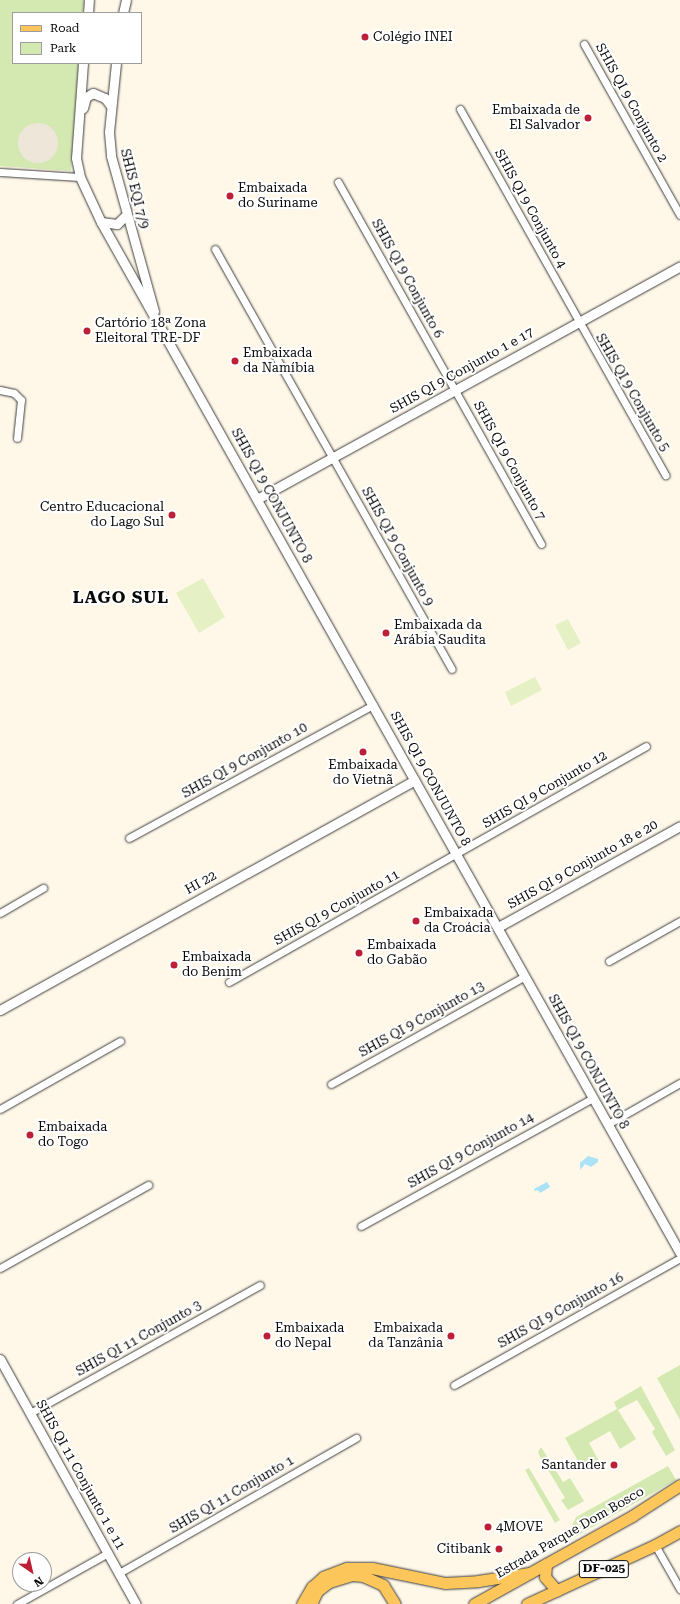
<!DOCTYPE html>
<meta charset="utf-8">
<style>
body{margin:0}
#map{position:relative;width:680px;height:1604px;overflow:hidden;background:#fff8e8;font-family:"Roboto Serif",serif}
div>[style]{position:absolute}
.green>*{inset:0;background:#d4e9b2}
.pitch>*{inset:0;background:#e5f0c4}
.plaza>*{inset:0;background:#ede6d9}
.round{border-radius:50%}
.water>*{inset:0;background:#abe2f8}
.roads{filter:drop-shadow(0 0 1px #3d3d3d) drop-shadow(0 0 1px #3d3d3d)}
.minor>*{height:7px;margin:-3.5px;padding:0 3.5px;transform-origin:3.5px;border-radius:3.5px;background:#fff}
.tertiary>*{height:9px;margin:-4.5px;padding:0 4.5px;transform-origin:4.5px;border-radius:4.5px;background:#fff}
.primary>*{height:11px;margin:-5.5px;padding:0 5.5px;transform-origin:5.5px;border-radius:5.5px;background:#fcc65a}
.dots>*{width:11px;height:11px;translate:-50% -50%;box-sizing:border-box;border:2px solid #fff;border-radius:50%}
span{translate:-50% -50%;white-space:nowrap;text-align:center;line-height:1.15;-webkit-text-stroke:4px #fff;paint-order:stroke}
.shield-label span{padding:1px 3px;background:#fff;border:1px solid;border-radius:3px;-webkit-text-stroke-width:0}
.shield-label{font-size:12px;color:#0a0a0a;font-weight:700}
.poi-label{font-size:13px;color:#0a0a0a}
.left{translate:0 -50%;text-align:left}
.right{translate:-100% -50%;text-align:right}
.street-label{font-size:13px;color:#0a0a0a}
.district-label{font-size:17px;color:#0a0a0a;font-weight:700;letter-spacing:1px}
.legend{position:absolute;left:12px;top:12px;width:130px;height:52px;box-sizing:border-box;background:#fff;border:1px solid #9d9d9d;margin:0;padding:5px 7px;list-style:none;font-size:12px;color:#0a0a0a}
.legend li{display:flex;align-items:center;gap:8px;height:20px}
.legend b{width:20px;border:1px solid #9d9d9d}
.north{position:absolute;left:12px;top:1552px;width:40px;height:40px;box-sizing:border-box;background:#fff;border:1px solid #9d9d9d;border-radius:50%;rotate:146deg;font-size:11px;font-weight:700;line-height:16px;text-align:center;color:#0a0a0a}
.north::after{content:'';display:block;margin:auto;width:14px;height:18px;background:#bd2036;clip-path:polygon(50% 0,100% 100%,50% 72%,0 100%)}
</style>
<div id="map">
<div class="green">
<i style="clip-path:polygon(0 0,84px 0,83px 13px,13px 13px,13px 63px,79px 63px,71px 171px,0 166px)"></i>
<i style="clip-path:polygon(680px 1365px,680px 1420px,657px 1378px)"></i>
<i style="clip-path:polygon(641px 1386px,675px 1450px,666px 1456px,652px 1432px,655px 1429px,637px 1400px,618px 1410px,636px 1439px,620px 1449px,610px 1431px,589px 1443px,599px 1461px,583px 1470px,565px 1438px,617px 1409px,614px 1402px)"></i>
<i style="clip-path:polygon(541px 1447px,563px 1482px,570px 1478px,584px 1501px,568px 1510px,561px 1500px,565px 1498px,539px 1455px,538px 1452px)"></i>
<i style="clip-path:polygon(668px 1466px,676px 1480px,573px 1538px,569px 1532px,576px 1517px)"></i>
<i style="clip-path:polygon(529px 1468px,560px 1520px,555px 1523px,525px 1470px)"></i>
</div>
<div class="pitch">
<i style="clip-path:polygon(203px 578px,225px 617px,199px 633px,176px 593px)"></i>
<i style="clip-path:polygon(568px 619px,581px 643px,568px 650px,555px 625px)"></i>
<i style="clip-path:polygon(535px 677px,542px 690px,511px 706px,505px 692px)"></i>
</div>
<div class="plaza">
<i class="round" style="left:18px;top:123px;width:40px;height:40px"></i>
</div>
<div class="water">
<i style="clip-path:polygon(588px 1156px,598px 1159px,598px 1162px,591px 1167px,585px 1164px,580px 1170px,580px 1163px)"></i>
<i style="clip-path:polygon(547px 1182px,550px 1187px,540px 1193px,538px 1190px,535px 1191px,534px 1189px)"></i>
</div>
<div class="roads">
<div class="minor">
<i style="left:584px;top:44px;width:196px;rotate:60.7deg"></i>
<i style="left:460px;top:109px;width:420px;rotate:60.7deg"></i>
<i style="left:0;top:172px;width:80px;rotate:3.6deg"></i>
<i style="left:338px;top:182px;width:415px;rotate:60.7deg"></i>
<i style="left:215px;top:249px;width:482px;rotate:60.6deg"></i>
<i style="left:0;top:390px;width:14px;rotate:12deg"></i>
<i style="left:14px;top:393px;width:10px;rotate:45deg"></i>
<i style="left:21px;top:400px;width:38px;rotate:96deg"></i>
<i style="left:129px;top:838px;width:278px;rotate:-28.6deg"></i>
<i style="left:0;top:913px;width:50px;rotate:-30.2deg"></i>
<i style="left:609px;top:961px;width:81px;rotate:-29.4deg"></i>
<i style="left:229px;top:982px;width:479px;rotate:-29.5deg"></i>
<i style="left:331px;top:1084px;width:222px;rotate:-29.1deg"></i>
<i style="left:0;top:1109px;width:138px;rotate:-29.5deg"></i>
<i style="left:608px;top:1124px;width:83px;rotate:-29.7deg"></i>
<i style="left:361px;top:1226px;width:265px;rotate:-28.9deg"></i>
<i style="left:0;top:1268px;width:170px;rotate:-29.3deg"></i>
<i style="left:454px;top:1385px;width:259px;rotate:-29.3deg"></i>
<i style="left:30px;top:1413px;width:263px;rotate:-29.1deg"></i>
<i style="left:655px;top:1545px;width:51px;rotate:60.4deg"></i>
<i style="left:119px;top:1573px;width:273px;rotate:-29.7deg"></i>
<i style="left:17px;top:1604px;width:104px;rotate:-29.3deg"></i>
</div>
<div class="tertiary">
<i style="left:88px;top:13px;width:13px;rotate:-86deg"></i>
<i style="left:123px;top:13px;width:13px;rotate:-77deg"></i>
<i style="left:83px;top:63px;width:95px;rotate:94.2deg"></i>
<i style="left:76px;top:158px;width:19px;rotate:78deg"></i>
<i style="left:80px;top:177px;width:50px;rotate:65deg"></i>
<i style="left:101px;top:222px;width:1182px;rotate:60.68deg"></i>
<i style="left:116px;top:63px;width:69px;rotate:95.8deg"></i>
<i style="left:109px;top:132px;width:24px;rotate:85deg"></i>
<i style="left:111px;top:156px;width:161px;rotate:74.5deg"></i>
<i style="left:83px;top:108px;width:11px;rotate:-75deg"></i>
<i style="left:86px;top:97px;width:8px;rotate:-30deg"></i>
<i style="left:93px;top:93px;width:13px;rotate:23deg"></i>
<i style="left:105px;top:98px;width:10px;rotate:53deg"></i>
<i style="left:101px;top:222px;width:16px;rotate:7deg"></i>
<i style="left:117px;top:224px;width:13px;rotate:-45deg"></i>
<i style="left:257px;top:499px;width:483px;rotate:-28.8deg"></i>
<i style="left:498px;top:927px;width:208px;rotate:-29deg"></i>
<i style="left:0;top:1010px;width:474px;rotate:-29deg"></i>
<i style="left:0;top:1359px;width:280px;rotate:61deg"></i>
</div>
<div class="primary">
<i style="left:546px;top:1564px;width:13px;rotate:94deg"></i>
<i style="left:545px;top:1577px;width:18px;rotate:49deg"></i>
<i style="left:302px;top:1604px;width:20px;rotate:-60deg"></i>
<i style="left:312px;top:1587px;width:15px;rotate:-42deg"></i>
<i style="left:323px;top:1577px;width:26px;rotate:-21deg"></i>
<i style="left:347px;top:1568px;width:25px"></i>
<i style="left:372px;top:1568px;width:75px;rotate:11.6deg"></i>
<i style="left:445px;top:1583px;width:33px;rotate:-3deg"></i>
<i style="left:478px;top:1581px;width:52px;rotate:-8.9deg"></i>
<i style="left:311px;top:1604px;width:14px;rotate:-65deg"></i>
<i style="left:317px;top:1591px;width:15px;rotate:-37deg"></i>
<i style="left:329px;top:1582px;width:24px;rotate:-17deg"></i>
<i style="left:352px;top:1575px;width:11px;rotate:5deg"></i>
<i style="left:363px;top:1576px;width:22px;rotate:24deg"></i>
<i style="left:383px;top:1585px;width:22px;rotate:58deg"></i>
<i style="left:474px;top:1604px;width:181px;rotate:-29.1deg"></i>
<i style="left:632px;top:1516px;width:57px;rotate:-32.9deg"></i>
<i style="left:527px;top:1604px;width:141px;rotate:-24.7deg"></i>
<i style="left:655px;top:1545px;width:29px;rotate:-29deg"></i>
</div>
</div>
<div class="dots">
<i style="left:365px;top:37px;background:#bd2036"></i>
<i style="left:588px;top:118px;background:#bd2036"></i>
<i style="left:230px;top:196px;background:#bd2036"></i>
<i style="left:87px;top:331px;background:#bd2036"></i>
<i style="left:235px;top:361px;background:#bd2036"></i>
<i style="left:172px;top:515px;background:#bd2036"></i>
<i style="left:386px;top:633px;background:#bd2036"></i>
<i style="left:363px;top:752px;background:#bd2036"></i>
<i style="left:416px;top:921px;background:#bd2036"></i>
<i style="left:359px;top:953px;background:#bd2036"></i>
<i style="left:174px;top:965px;background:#bd2036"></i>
<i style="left:30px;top:1135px;background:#bd2036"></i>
<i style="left:267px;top:1336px;background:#bd2036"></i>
<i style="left:451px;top:1336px;background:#bd2036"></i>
<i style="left:614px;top:1465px;background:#bd2036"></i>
<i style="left:488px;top:1527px;background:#bd2036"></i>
<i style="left:499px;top:1549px;background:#bd2036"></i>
</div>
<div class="shield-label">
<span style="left:604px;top:1569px">DF-025</span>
</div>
<div class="poi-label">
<span class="left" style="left:373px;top:37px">Colégio INEI</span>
<span class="right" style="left:580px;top:118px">Embaixada de<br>El Salvador</span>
<span class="left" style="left:238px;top:196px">Embaixada<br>do Suriname</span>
<span class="left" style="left:95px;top:331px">Cartório 18ª Zona<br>Eleitoral TRE-DF</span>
<span class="left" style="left:243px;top:361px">Embaixada<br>da Namíbia</span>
<span class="right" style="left:164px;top:515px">Centro Educacional<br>do Lago Sul</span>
<span class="left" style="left:394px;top:633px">Embaixada da<br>Arábia Saudita</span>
<span style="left:363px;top:773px">Embaixada<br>do Vietnã</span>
<span class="left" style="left:424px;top:921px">Embaixada<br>da Croácia</span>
<span class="left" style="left:367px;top:953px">Embaixada<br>do Gabão</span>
<span class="left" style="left:182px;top:965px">Embaixada<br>do Benim</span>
<span class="left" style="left:38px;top:1135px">Embaixada<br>do Togo</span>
<span class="left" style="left:275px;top:1336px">Embaixada<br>do Nepal</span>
<span class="right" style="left:443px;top:1336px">Embaixada<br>da Tanzânia</span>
<span class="right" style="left:606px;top:1465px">Santander</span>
<span class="left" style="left:496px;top:1527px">4MOVE</span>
<span class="right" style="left:491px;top:1549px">Citibank</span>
</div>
<div class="street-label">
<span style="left:631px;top:103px;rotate:61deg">SHIS QI 9 Conjunto 2</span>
<span style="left:134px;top:189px;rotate:76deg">SHIS EQI 7/9</span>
<span style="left:530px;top:209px;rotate:61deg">SHIS QI 9 Conjunto 4</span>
<span style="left:407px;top:279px;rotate:61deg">SHIS QI 9 Conjunto 6</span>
<span style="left:462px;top:371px;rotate:-29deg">SHIS QI 9 Conjunto 1 e 17</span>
<span style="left:632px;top:393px;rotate:60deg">SHIS QI 9 Conjunto 5</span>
<span style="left:509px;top:461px;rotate:61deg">SHIS QI 9 Conjunto 7</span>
<span style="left:271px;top:496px;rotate:61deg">SHIS QI 9 CONJUNTO 8</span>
<span style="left:397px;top:547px;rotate:61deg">SHIS QI 9 Conjunto 9</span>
<span style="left:245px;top:761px;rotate:-29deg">SHIS QI 9 Conjunto 10</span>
<span style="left:430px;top:779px;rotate:61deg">SHIS QI 9 CONJUNTO 8</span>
<span style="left:545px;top:790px;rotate:-30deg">SHIS QI 9 Conjunto 12</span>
<span style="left:583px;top:865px;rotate:-29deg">SHIS QI 9 Conjunto 18 e 20</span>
<span style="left:201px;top:883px;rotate:-29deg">HI 22</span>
<span style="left:337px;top:908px;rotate:-29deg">SHIS QI 9 Conjunto 11</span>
<span style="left:422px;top:1020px;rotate:-29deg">SHIS QI 9 Conjunto 13</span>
<span style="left:588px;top:1062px;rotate:61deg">SHIS QI 9 CONJUNTO 8</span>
<span style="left:471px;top:1151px;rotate:-29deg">SHIS QI 9 Conjunto 14</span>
<span style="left:561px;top:1311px;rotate:-29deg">SHIS QI 9 Conjunto 16</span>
<span style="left:139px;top:1339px;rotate:-29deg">SHIS QI 11 Conjunto 3</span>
<span style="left:80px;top:1475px;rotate:61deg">SHIS QI 11 Conjunto 1 e 11</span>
<span style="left:232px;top:1495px;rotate:-30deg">SHIS QI 11 Conjunto 1</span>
<span style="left:570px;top:1533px;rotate:-30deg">Estrada Parque Dom Bosco</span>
</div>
<div class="district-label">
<span style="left:121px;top:598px">LAGO SUL</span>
</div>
<ul class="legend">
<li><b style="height:5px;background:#fcc65a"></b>Road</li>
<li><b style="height:11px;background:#d4e9b2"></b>Park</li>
</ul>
<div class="north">N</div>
</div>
